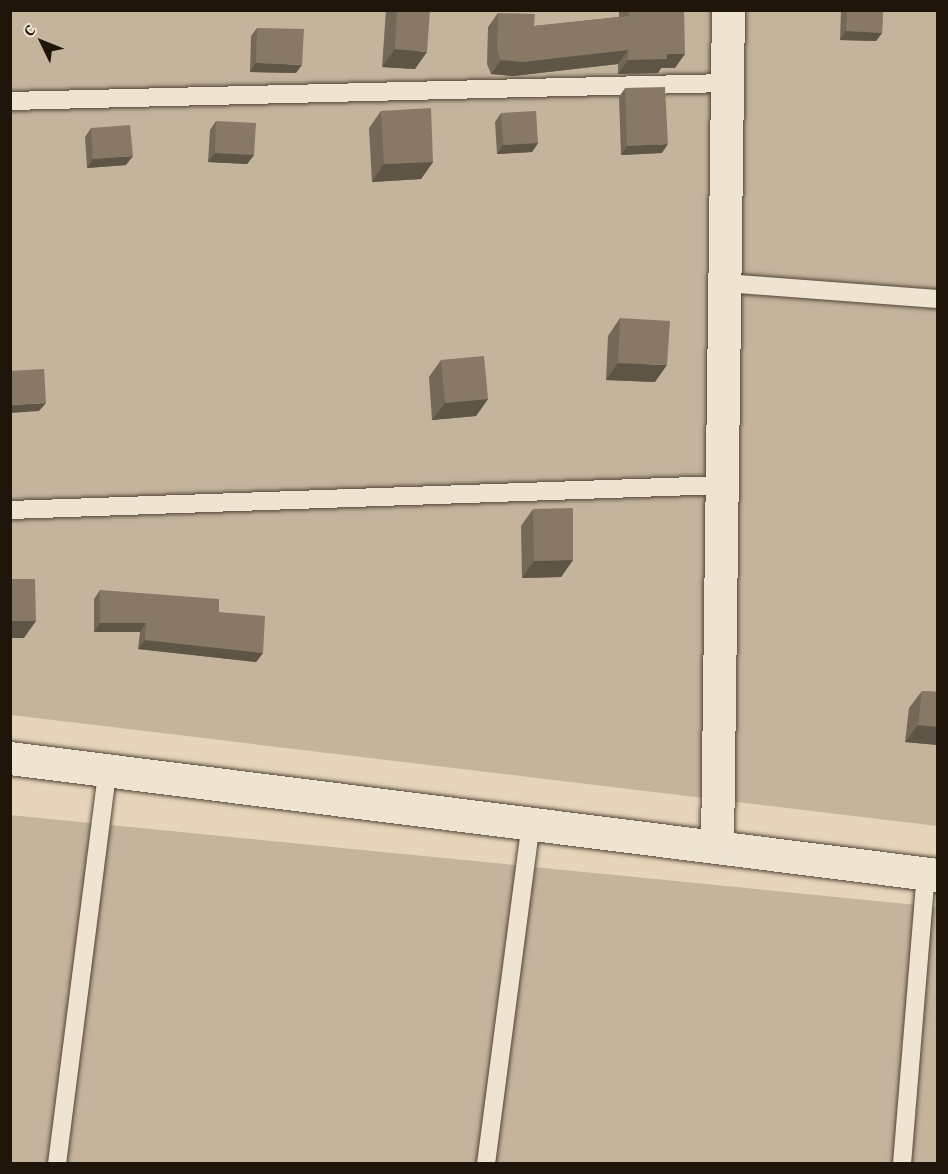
<!DOCTYPE html>
<meta charset="utf-8">
<style>
body{margin:0}
#map{position:relative;width:948px;height:1174px;overflow:hidden;background:#e6d5ba;font-family:"Gentium Book Plus",serif}
div>[style]{position:absolute}
.green>*{inset:0;background:#c4b49c}
.roads{filter:drop-shadow(0 0 2px #524536) drop-shadow(0 0 2px #524536)}
.service>*{height:18px;margin:-9px;padding:0 9px;transform-origin:9px;border-radius:9px;background:#efe4d2}
.minor>*{height:33px;margin:-16.5px;padding:0 16.5px;transform-origin:16.5px;border-radius:16.5px;background:#efe4d2}
.wall>*{inset:0;background:#746858}
.shaded-wall>*{inset:0;background:#5e5547}
.building>*{inset:0;background:#877966}
span{translate:-50% -50%;white-space:nowrap;text-align:center;line-height:1.15;-webkit-text-stroke:5px #efe4d2;paint-order:stroke}
.frame{position:absolute;inset:0;border:12px solid #20150a;pointer-events:none}
.north{position:absolute;left:12px;top:12px;width:60px;height:60px;-webkit-text-stroke:4px #efe4d2;paint-order:stroke;rotate:313deg;font-size:16px;font-weight:700;line-height:24px;text-align:center;color:#20150a}
.north::after{content:'';display:block;margin:auto;width:21px;height:27px;background:#20150a;clip-path:polygon(50% 0,100% 100%,50% 72%,0 100%)}
</style>
<div id="map">
<div class="green">
<i style="clip-path:polygon(11px 11px,937px 11px,937px 826px,11px 715px)"></i>
<i style="clip-path:polygon(10px 815px,937px 907px,937px 1163px,11px 1163px)"></i>
</div>
<div class="roads">
<div class="service">
<i style="left:10px;top:101px;width:717px;rotate:-1.44deg"></i>
<i style="left:724px;top:283px;width:215px;rotate:4.3deg"></i>
<i style="left:10px;top:510px;width:712px;rotate:-2.01deg"></i>
<i style="left:57px;top:1164px;width:396px;rotate:-82.7deg"></i>
<i style="left:486px;top:1164px;width:343px;rotate:-82.5deg"></i>
<i style="left:902px;top:1164px;width:292px;rotate:-85.3deg"></i>
</div>
<div class="minor">
<i style="left:10px;top:758px;width:935px;rotate:7.19deg"></i>
<i style="left:717px;top:846px;width:836px;rotate:-89.25deg"></i>
</div>
</div>
<div class="wall">
<i style="clip-path:polygon(386px 10px,430px 10px,415px 69px,382px 67px)"></i>
<i style="clip-path:polygon(619px 10px,684px 10px,675px 68px,661px 68px,658px 73px,618px 74px,618px 64px,513px 76px,491px 74px,487px 64px,488px 27px,498px 13px,534px 26px,619px 17px)"></i>
<i style="clip-path:polygon(841px 10px,883px 10px,882px 33px,876px 41px,840px 40px)"></i>
<i style="clip-path:polygon(257px 28px,296px 73px,250px 72px,251px 36px)"></i>
<i style="clip-path:polygon(625px 88px,662px 153px,621px 155px,619px 97px)"></i>
<i style="clip-path:polygon(381px 111px,433px 162px,421px 179px,372px 182px,369px 128px)"></i>
<i style="clip-path:polygon(501px 113px,538px 143px,532px 152px,497px 154px,495px 122px)"></i>
<i style="clip-path:polygon(216px 121px,254px 155px,247px 164px,208px 162px,210px 130px)"></i>
<i style="clip-path:polygon(91px 128px,126px 165px,87px 168px,85px 137px)"></i>
<i style="clip-path:polygon(620px 318px,655px 382px,606px 380px,608px 336px)"></i>
<i style="clip-path:polygon(441px 360px,488px 399px,476px 416px,432px 420px,429px 377px)"></i>
<i style="clip-path:polygon(533px 509px,573px 560px,561px 577px,522px 578px,521px 526px)"></i>
<i style="clip-path:polygon(100px 590px,219px 612px,263px 653px,256px 662px,138px 649px,140px 632px,94px 632px,94px 599px)"></i>
<i style="clip-path:polygon(922px 691px,938px 692px,938px 745px,905px 742px,909px 708px)"></i>
</div>
<div class="shaded-wall">
<i style="clip-path:polygon(846px 31px,882px 33px,876px 41px,840px 40px)"></i>
<i style="clip-path:polygon(395px 49px,427px 52px,415px 69px,382px 67px)"></i>
<i style="clip-path:polygon(628px 50px,618px 64px,513px 76px,491px 74px,501px 60px)"></i>
<i style="clip-path:polygon(667px 54px,685px 54px,675px 68px,661px 68px,658px 73px,618px 74px,628px 60px)"></i>
<i style="clip-path:polygon(256px 63px,302px 65px,296px 73px,250px 72px)"></i>
<i style="clip-path:polygon(538px 143px,532px 152px,497px 154px,503px 145px)"></i>
<i style="clip-path:polygon(668px 144px,662px 153px,621px 155px,627px 146px)"></i>
<i style="clip-path:polygon(215px 153px,254px 155px,247px 164px,208px 162px)"></i>
<i style="clip-path:polygon(133px 156px,126px 165px,87px 168px,93px 159px)"></i>
<i style="clip-path:polygon(433px 162px,421px 179px,372px 182px,384px 164px)"></i>
<i style="clip-path:polygon(618px 363px,667px 365px,655px 382px,606px 380px)"></i>
<i style="clip-path:polygon(488px 399px,476px 416px,432px 420px,445px 403px)"></i>
<i style="clip-path:polygon(46px 403px,39px 411px,10px 413px,10px 405px)"></i>
<i style="clip-path:polygon(573px 560px,561px 577px,522px 578px,534px 561px)"></i>
<i style="clip-path:polygon(10px 621px,36px 621px,24px 638px,10px 638px)"></i>
<i style="clip-path:polygon(100px 623px,146px 623px,140px 632px,94px 632px)"></i>
<i style="clip-path:polygon(145px 640px,263px 653px,256px 662px,138px 649px)"></i>
<i style="clip-path:polygon(918px 725px,938px 727px,938px 745px,905px 742px)"></i>
</div>
<div class="building">
<i style="clip-path:polygon(397px 10px,430px 10px,427px 52px,395px 49px)"></i>
<i style="clip-path:polygon(629px 10px,684px 10px,685px 54px,667px 54px,667px 59px,628px 60px,628px 50px,523px 62px,501px 60px,497px 50px,498px 13px,535px 14px,534px 26px,629px 16px)"></i>
<i style="clip-path:polygon(847px 10px,883px 10px,882px 33px,846px 31px)"></i>
<i style="clip-path:polygon(257px 28px,304px 29px,302px 65px,256px 63px)"></i>
<i style="clip-path:polygon(665px 87px,668px 144px,627px 146px,625px 88px)"></i>
<i style="clip-path:polygon(431px 108px,433px 162px,384px 164px,381px 111px)"></i>
<i style="clip-path:polygon(536px 111px,538px 143px,503px 145px,501px 113px)"></i>
<i style="clip-path:polygon(216px 121px,256px 123px,254px 155px,215px 153px)"></i>
<i style="clip-path:polygon(130px 125px,133px 156px,93px 159px,91px 128px)"></i>
<i style="clip-path:polygon(620px 318px,670px 321px,667px 365px,618px 363px)"></i>
<i style="clip-path:polygon(484px 356px,488px 399px,445px 403px,441px 360px)"></i>
<i style="clip-path:polygon(44px 369px,46px 403px,10px 405px,10px 371px)"></i>
<i style="clip-path:polygon(573px 508px,573px 560px,534px 561px,533px 509px)"></i>
<i style="clip-path:polygon(10px 579px,35px 579px,36px 621px,10px 621px)"></i>
<i style="clip-path:polygon(100px 590px,219px 599px,219px 612px,265px 616px,263px 653px,145px 640px,146px 623px,100px 623px)"></i>
<i style="clip-path:polygon(922px 691px,938px 692px,938px 727px,918px 725px)"></i>
</div>
<div class="frame"></div>
<div class="north">С</div>
</div>
